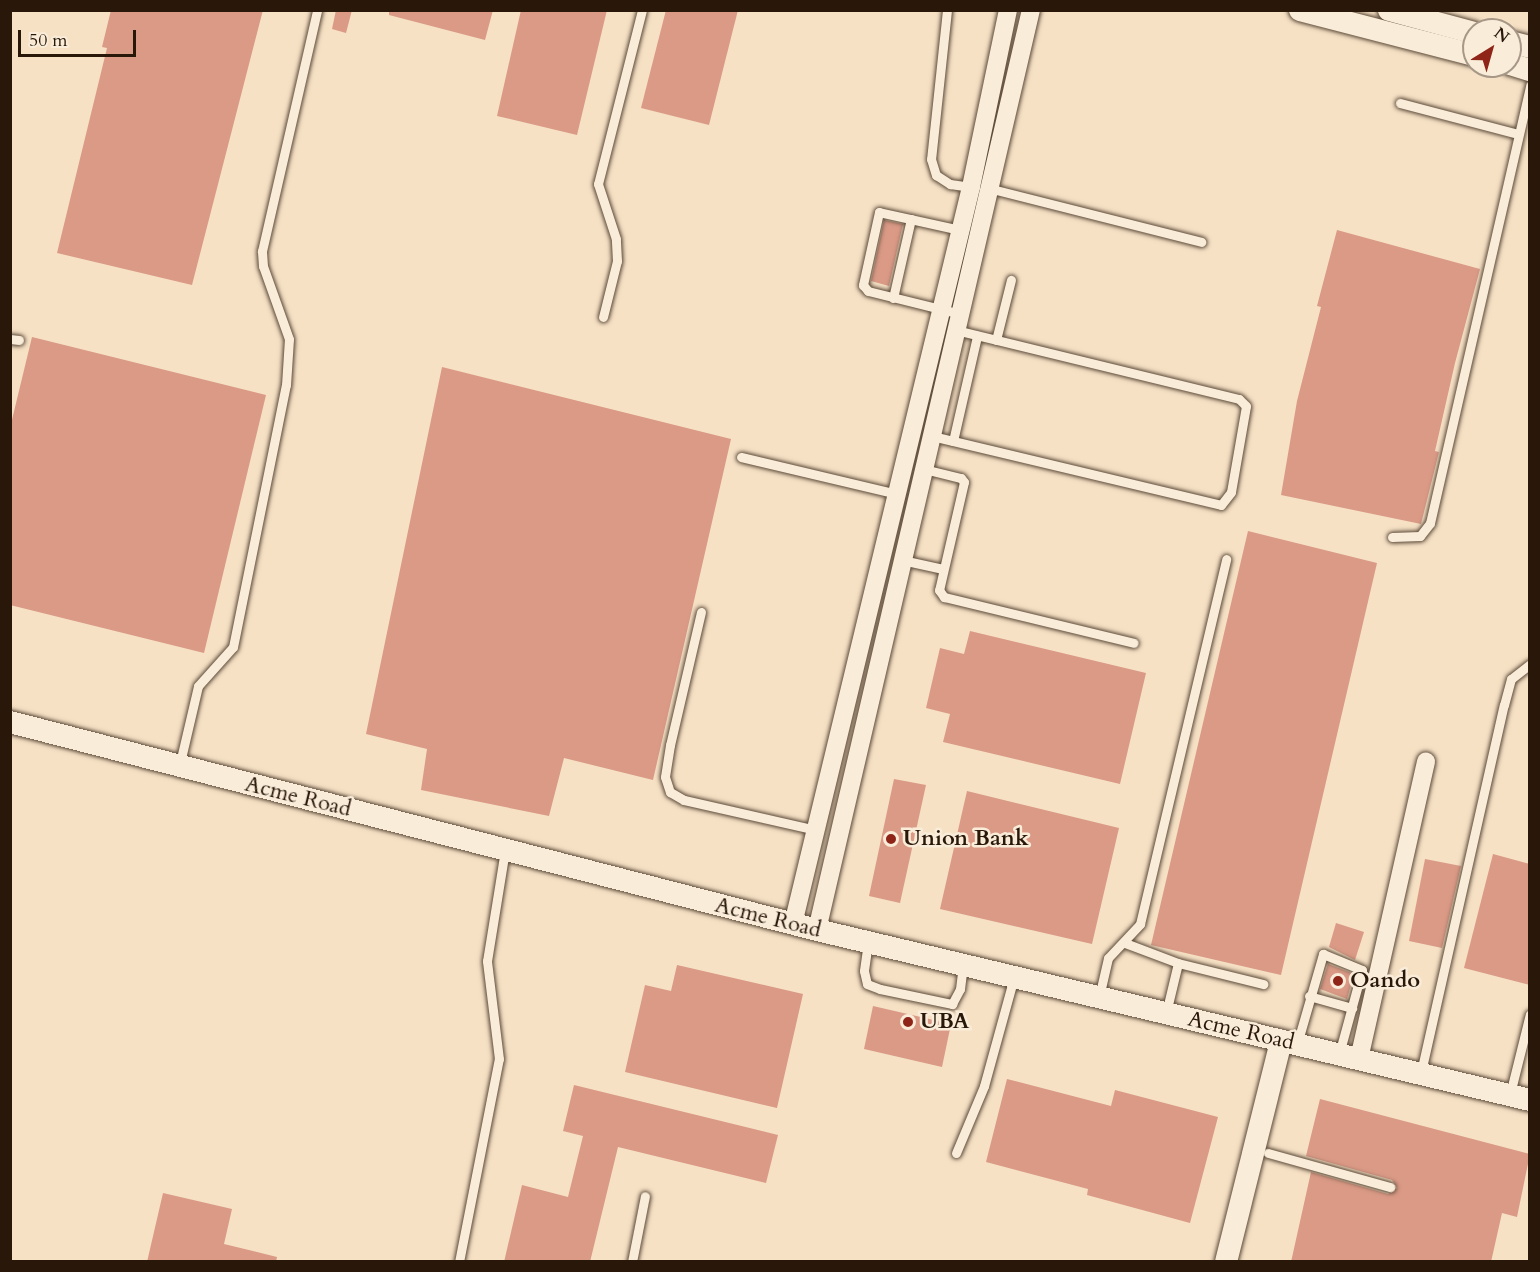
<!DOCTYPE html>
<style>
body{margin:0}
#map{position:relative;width:1540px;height:1272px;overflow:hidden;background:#f6e1c5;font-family:Cardo,serif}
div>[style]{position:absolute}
.building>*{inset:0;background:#da9a86}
.roads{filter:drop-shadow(0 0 2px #5c4a39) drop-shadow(0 0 2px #5c4a39)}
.service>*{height:9px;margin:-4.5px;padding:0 4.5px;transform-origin:4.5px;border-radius:4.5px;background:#f9ecd9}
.minor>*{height:18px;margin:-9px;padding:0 9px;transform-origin:9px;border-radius:9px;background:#f9ecd9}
.tertiary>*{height:22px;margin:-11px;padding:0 11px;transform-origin:11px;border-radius:11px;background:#f9ecd9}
.dots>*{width:16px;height:16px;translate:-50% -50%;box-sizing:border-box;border:3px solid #f9ecd9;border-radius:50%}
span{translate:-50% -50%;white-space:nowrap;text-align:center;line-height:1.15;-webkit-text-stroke:5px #f9ecd9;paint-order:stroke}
.street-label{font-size:22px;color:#29180a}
.poi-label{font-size:22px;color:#29180a;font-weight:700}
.left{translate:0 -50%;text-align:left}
.frame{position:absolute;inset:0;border:12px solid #29180a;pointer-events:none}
.north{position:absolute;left:1462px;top:18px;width:60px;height:60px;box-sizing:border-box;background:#f9ecd9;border:2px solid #a69786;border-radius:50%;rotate:37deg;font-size:16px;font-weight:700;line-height:24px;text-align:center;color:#29180a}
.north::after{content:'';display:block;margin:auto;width:21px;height:27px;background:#8f2418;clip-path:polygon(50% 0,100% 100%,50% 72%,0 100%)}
.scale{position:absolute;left:18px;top:30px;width:118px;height:27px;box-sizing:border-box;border:3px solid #29180a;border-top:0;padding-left:8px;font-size:18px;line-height:21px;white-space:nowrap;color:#29180a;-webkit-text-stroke:4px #f9ecd9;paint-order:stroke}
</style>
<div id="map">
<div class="building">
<i style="clip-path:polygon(111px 10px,263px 10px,192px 285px,57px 253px,107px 48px,102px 47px)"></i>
<i style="clip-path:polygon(336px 10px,352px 10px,346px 33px,332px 29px)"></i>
<i style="clip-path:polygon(389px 10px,493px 10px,485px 40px,389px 15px)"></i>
<i style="clip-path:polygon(521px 10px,607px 10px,577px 135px,497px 116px)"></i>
<i style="clip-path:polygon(666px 10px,738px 10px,709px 125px,641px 108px)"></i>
<i style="clip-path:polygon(884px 220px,903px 224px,889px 286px,871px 281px)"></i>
<i style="clip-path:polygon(1337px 230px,1480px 269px,1455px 363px,1435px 451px,1439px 452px,1421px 524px,1281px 495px,1297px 401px,1321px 307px,1317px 306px)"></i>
<i style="clip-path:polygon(32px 337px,266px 395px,204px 653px,10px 605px,10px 428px)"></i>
<i style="clip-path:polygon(442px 367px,731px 439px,653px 780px,564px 758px,549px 816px,421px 790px,427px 749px,366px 734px)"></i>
<i style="clip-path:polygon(1248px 531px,1377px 563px,1281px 975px,1151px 945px)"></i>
<i style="clip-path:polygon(970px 631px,1146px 673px,1120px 784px,943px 742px,950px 714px,926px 708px,940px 648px,964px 654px)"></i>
<i style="clip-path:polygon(894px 779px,926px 785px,900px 903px,869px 896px)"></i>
<i style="clip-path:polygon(967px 791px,1119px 828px,1092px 944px,940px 909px)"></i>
<i style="clip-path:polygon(1493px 854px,1530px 864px,1530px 985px,1464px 968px)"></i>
<i style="clip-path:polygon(1425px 859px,1461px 866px,1442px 948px,1409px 941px)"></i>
<i style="clip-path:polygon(1336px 923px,1364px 932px,1355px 960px,1329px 947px)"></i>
<i style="clip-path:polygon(1328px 964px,1354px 974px,1347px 999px,1320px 989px)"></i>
<i style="clip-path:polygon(677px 965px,803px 994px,777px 1108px,625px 1072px,645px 985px,671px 991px)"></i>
<i style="clip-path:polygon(873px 1006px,951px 1024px,942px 1067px,864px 1049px)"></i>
<i style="clip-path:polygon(1007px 1079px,1111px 1106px,1115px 1090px,1218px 1117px,1190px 1223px,1087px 1195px,1088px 1189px,986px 1162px)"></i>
<i style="clip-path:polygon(574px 1085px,778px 1135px,766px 1183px,618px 1147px,590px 1262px,504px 1262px,522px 1185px,568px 1197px,583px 1136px,563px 1131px)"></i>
<i style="clip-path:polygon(1320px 1099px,1530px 1154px,1517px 1217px,1502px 1213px,1491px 1262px,1291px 1262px,1311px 1172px,1388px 1194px,1397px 1188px,1392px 1180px,1306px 1156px)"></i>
<i style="clip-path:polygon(163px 1193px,232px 1209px,224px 1244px,277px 1257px,276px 1262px,147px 1262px)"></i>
</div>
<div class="roads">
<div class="service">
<i style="left:947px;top:10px;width:150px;rotate:96.1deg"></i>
<i style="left:931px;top:159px;width:17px;rotate:73deg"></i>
<i style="left:936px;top:175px;width:17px;rotate:33deg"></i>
<i style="left:950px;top:184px;width:21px;rotate:8deg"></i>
<i style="left:1400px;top:103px;width:122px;rotate:14.7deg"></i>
<i style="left:992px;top:189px;width:216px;rotate:14.2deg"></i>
<i style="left:960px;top:230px;width:83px;rotate:-167.5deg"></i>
<i style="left:879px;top:212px;width:75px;rotate:102.4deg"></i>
<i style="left:863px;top:285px;width:8px;rotate:50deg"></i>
<i style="left:868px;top:291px;width:95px;rotate:14deg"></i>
<i style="left:893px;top:298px;width:81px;rotate:-77.2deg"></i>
<i style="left:603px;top:317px;width:58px;rotate:-76deg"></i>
<i style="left:617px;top:261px;width:22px;rotate:-93deg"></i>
<i style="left:616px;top:239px;width:58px;rotate:-108.1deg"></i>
<i style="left:598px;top:184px;width:179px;rotate:-75.8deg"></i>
<i style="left:10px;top:339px;width:9px;rotate:6deg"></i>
<i style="left:996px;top:340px;width:62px;rotate:-76deg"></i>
<i style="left:932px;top:436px;width:297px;rotate:13.4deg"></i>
<i style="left:1221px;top:505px;width:16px;rotate:-52deg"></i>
<i style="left:1231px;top:492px;width:87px;rotate:-80.1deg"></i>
<i style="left:1246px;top:406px;width:10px;rotate:-135deg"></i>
<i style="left:1239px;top:399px;width:291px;rotate:-166.3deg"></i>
<i style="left:953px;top:441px;width:108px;rotate:-77.1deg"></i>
<i style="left:741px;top:457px;width:160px;rotate:13.3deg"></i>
<i style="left:924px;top:469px;width:38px;rotate:14deg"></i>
<i style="left:961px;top:478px;width:5px;rotate:53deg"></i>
<i style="left:964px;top:482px;width:111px;rotate:103deg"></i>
<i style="left:939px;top:590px;width:9px;rotate:54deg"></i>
<i style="left:944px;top:597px;width:195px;rotate:13.6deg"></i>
<i style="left:1392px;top:537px;width:28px;rotate:-2deg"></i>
<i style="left:1420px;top:536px;width:16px;rotate:-52deg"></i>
<i style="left:1430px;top:523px;width:449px;rotate:-77.1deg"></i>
<i style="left:902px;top:560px;width:42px;rotate:12.4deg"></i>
<i style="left:701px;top:612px;width:137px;rotate:103.1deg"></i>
<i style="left:670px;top:745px;width:32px;rotate:99deg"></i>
<i style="left:665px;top:777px;width:16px;rotate:72deg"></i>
<i style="left:670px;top:792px;width:16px;rotate:30deg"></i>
<i style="left:684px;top:800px;width:135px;rotate:12.8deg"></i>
<i style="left:179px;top:767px;width:83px;rotate:-76.8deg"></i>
<i style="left:198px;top:686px;width:52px;rotate:-48.1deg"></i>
<i style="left:233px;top:647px;width:267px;rotate:-78.6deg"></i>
<i style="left:286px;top:385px;width:46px;rotate:-86.3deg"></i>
<i style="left:289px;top:339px;width:77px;rotate:-109.6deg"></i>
<i style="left:263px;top:266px;width:15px;rotate:-94deg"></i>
<i style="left:262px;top:251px;width:247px;rotate:-77.1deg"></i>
<i style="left:868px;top:942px;width:29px;rotate:98deg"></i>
<i style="left:864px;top:971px;width:13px;rotate:77deg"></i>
<i style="left:867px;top:984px;width:14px;rotate:21deg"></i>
<i style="left:880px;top:989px;width:74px;rotate:11.8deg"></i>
<i style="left:952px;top:1004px;width:17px;rotate:-62deg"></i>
<i style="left:960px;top:989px;width:24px;rotate:-83deg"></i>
<i style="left:1125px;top:943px;width:57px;rotate:20.7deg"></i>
<i style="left:1178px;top:963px;width:88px;rotate:13.9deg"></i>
<i style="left:1309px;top:996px;width:45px;rotate:15.6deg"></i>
<i style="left:1099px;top:997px;width:40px;rotate:-77deg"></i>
<i style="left:1108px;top:958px;width:47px;rotate:-46.7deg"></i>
<i style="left:1140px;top:924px;width:375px;rotate:-76.7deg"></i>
<i style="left:1166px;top:1013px;width:51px;rotate:-76.5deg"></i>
<i style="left:1297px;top:1044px;width:94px;rotate:-73.9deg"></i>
<i style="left:1323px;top:954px;width:42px;rotate:22.3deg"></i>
<i style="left:1362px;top:970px;width:87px;rotate:105.3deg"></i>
<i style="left:1421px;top:1072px;width:376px;rotate:-77.3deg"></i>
<i style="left:1504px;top:705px;width:27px;rotate:-75deg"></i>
<i style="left:1511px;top:679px;width:24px;rotate:-38deg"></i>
<i style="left:1510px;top:1094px;width:82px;rotate:-76deg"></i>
<i style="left:956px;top:1153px;width:73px;rotate:-67.3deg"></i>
<i style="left:984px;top:1086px;width:113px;rotate:-74.6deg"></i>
<i style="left:1268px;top:1153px;width:127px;rotate:15.6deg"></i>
<i style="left:459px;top:1262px;width:207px;rotate:-78.9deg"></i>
<i style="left:499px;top:1059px;width:99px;rotate:-97deg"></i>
<i style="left:487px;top:961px;width:112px;rotate:-80.8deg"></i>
<i style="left:632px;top:1262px;width:67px;rotate:-78.9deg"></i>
</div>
<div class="minor">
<i style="left:793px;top:924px;width:758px;rotate:-76.42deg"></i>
<i style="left:971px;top:187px;width:181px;rotate:-78.2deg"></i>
<i style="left:817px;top:930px;width:945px;rotate:-76.91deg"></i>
<i style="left:1359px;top:1059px;width:305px;rotate:-77.3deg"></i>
</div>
<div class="tertiary">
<i style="left:1300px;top:10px;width:180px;rotate:14.5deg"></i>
<i style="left:1389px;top:10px;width:88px;rotate:15.1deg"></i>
<i style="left:1510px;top:42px;width:21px;rotate:14deg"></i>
<i style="left:1510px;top:64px;width:21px;rotate:17deg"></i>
<i style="left:10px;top:722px;width:833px;rotate:14.45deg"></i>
<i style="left:817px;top:930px;width:733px;rotate:13.41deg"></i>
<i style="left:1226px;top:1262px;width:228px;rotate:-76deg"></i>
</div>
</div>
<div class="dots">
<i style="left:891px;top:839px;background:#8f2418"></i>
<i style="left:1338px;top:981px;background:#8f2418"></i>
<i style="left:908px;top:1022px;background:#8f2418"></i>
</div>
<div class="street-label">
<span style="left:298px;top:797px;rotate:14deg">Acme Road</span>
<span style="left:768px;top:918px;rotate:14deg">Acme Road</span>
<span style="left:1241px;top:1031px;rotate:13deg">Acme Road</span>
</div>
<div class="poi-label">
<span class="left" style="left:903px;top:839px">Union Bank</span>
<span class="left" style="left:1350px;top:981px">Oando</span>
<span class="left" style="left:920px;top:1022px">UBA</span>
</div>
<div class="frame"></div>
<div class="north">N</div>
<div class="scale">50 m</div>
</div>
